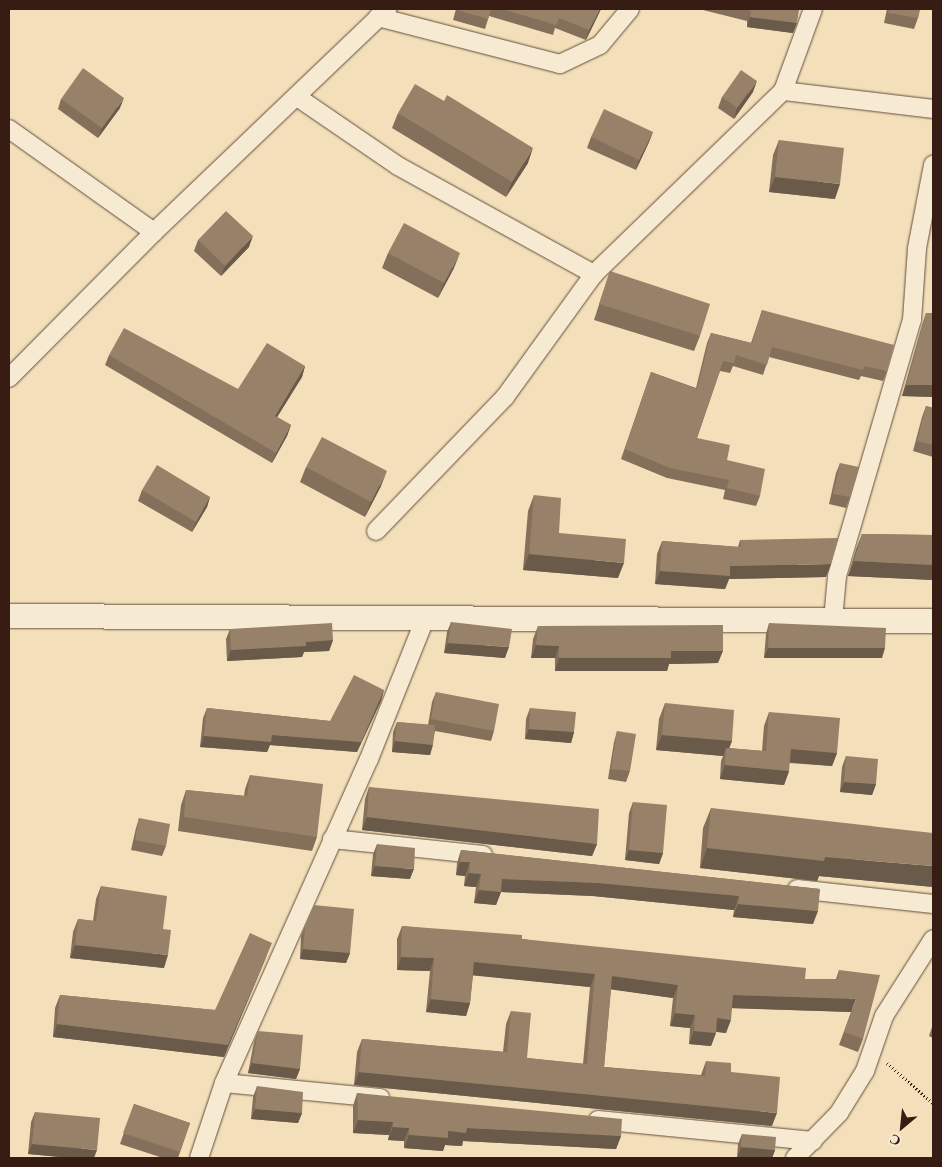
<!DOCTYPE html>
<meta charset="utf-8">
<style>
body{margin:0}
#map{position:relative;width:942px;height:1167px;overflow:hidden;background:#f3dfb9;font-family:"EB Garamond",serif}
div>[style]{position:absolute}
.path>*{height:3px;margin-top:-1.5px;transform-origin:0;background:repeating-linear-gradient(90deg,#361c13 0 1px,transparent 0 3.5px)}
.roads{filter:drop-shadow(0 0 1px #654d3c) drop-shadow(0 0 1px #654d3c)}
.street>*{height:18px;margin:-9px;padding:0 9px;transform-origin:9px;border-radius:9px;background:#f7ead2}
.secondary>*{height:24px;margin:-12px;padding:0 12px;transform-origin:12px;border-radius:12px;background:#f7ead2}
.wall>*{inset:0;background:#836f5a}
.shaded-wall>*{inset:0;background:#6a5a4a}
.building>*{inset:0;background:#988169}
span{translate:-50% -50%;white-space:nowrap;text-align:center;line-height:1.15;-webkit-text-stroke:4px #f7ead2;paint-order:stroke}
.frame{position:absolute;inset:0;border:10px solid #361c13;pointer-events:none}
.north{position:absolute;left:877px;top:1102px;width:50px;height:50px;-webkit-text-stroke:4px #f7ead2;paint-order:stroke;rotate:208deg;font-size:14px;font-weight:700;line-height:20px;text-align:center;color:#361c13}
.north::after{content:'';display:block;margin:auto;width:18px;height:22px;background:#361c13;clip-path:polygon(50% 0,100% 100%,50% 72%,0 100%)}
</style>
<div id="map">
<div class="path">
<i style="left:887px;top:1063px;width:61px;rotate:41deg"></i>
</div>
<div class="roads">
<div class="street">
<i style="left:378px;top:17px;width:188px;rotate:14.5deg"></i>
<i style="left:560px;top:64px;width:44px;rotate:-25.4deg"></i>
<i style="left:600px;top:45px;width:47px;rotate:-50.2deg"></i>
<i style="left:783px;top:91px;width:87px;rotate:-69.9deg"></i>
<i style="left:297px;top:97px;width:122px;rotate:34.3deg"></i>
<i style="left:398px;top:166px;width:224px;rotate:28.9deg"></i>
<i style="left:9px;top:129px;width:178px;rotate:35.4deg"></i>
<i style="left:9px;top:378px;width:206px;rotate:-45.2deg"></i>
<i style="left:154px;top:232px;width:323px;rotate:-43.7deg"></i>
<i style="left:376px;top:531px;width:186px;rotate:-46.1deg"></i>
<i style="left:505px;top:397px;width:152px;rotate:-54.1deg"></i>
<i style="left:594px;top:274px;width:263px;rotate:-44.1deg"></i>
<i style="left:783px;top:91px;width:151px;rotate:6.8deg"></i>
<i style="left:833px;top:620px;width:44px;rotate:-84.8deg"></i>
<i style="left:837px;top:576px;width:267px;rotate:-73.7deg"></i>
<i style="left:912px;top:320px;width:72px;rotate:-86deg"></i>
<i style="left:917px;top:248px;width:85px;rotate:-79.1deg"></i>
<i style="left:332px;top:839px;width:152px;rotate:6deg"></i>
<i style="left:797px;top:889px;width:137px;rotate:6.3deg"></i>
<i style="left:224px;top:1083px;width:157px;rotate:5.5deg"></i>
<i style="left:598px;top:1120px;width:216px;rotate:5.6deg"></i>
<i style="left:199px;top:1158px;width:79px;rotate:-71.6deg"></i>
<i style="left:224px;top:1083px;width:355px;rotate:-65.9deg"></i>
<i style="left:369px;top:759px;width:151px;rotate:-68.2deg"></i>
<i style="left:795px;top:1158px;width:63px;rotate:-45.6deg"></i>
<i style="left:839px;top:1113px;width:49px;rotate:-58.2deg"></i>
<i style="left:865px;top:1071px;width:58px;rotate:-70.9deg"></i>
<i style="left:884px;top:1016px;width:91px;rotate:-57.5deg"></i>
</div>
<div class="secondary">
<i style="left:9px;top:616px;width:924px;rotate:0.31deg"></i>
</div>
</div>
<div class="wall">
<i style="clip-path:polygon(456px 9px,601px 9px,586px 40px,555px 28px,553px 35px,489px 16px,485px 29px,453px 20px)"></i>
<i style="clip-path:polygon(699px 9px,799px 9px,793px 33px,747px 27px,747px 21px)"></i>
<i style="clip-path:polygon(887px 9px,920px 9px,918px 18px,914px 29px,884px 23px)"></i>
<i style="clip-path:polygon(753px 92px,734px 119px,718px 108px,722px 97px)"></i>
<i style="clip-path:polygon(61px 99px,120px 108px,98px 138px,58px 109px)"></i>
<i style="clip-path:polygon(398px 113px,528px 163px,506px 197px,392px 128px)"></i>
<i style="clip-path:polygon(653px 132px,649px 142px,636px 170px,587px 148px,591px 137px)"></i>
<i style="clip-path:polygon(779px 140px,835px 199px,769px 192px,773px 155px)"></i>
<i style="clip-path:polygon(198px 240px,249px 247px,221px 276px,194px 251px)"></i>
<i style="clip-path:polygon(388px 253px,454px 268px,438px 298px,382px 268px)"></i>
<i style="clip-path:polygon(610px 271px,700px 336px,694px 351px,594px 320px)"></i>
<i style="clip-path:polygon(762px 310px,887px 371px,883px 381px,861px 376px,859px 380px,769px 357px,763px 375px,733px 366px,730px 373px,720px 371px,697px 438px,727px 460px,760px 496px,756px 506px,723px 499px,725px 490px,667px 478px,621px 459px,651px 372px,696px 388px,707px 343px,711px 333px,751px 343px)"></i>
<i style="clip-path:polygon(926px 313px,933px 313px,933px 397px,902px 396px,922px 325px)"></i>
<i style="clip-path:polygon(109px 355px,238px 389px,305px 366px,302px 377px,277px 417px,291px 425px,287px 436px,272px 463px,105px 365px)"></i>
<i style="clip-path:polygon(926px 406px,933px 408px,933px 457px,913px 451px,922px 417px)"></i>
<i style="clip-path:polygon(840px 463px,850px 497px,846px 508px,829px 504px,836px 473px)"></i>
<i style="clip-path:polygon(306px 467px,381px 486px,365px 517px,300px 482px)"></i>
<i style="clip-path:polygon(142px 490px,210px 497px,207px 507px,192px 532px,138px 501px)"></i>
<i style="clip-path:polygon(534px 495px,559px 533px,618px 578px,523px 570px,528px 511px)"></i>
<i style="clip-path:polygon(862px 534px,933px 535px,933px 580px,848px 576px,856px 549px)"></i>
<i style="clip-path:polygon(740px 540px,826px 577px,729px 579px,725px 589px,655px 584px,657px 554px,662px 541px,738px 547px)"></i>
<i style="clip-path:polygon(451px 622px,505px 658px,444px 653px,447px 632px)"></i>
<i style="clip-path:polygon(769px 623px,882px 658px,764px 658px,766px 634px)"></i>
<i style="clip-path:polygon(538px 626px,718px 663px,669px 664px,667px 671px,555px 671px,555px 658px,531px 658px,533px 639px)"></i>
<i style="clip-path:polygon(230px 629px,333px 640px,329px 651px,304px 652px,302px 657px,227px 661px,226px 639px)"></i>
<i style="clip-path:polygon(384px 690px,381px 701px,357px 752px,270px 745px,267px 752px,200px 747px,203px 718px,207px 708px,330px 721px)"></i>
<i style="clip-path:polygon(436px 692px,494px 731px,491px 741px,435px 731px,430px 755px,392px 752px,393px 732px,397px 722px,428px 725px,432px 702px)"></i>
<i style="clip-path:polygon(665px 703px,732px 741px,729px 748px,762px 751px,764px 726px,769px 712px,837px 753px,832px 766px,789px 763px,789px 771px,784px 785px,720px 779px,721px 761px,723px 756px,656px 750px,659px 719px)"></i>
<i style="clip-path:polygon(530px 708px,574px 732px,571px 743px,525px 739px,526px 719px)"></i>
<i style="clip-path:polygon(617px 731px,630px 771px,626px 782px,608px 779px,614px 742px)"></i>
<i style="clip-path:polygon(846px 756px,876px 784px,872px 795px,840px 792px,842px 767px)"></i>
<i style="clip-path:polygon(250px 775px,317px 837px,312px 851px,178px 831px,181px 805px,186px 790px,244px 796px,245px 789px)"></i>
<i style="clip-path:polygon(369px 787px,597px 844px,592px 856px,362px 830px,365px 799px)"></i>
<i style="clip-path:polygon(633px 802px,663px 853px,659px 864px,625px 860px,629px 813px)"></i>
<i style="clip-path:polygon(711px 808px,933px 887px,819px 876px,817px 881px,700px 868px,703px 828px)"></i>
<i style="clip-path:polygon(139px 818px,166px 846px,162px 856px,131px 850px,136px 828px)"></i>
<i style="clip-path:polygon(377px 844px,410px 879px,371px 876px,373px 854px)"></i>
<i style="clip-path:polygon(461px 850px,820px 889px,813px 924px,733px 917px,734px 910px,593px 896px,501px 892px,496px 905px,474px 903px,476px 887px,464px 886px,465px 876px,456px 875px,457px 863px)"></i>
<i style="clip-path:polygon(101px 886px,164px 968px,70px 958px,73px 932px,78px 919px,93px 921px,96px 899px)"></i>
<i style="clip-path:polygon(305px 926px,350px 953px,346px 963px,300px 959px,301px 936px)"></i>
<i style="clip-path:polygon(402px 926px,522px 939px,805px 979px,836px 979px,839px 970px,863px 1039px,858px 1052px,839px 1045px,851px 1012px,732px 1008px,726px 1033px,716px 1032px,711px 1046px,689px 1044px,690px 1028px,670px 1026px,673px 998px,611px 989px,604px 1067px,701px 1075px,706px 1061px,731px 1072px,772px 1126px,354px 1085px,357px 1052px,362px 1039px,503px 1052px,506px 1024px,511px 1011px,527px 1058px,583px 1064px,590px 987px,473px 975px,470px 1003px,466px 1016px,426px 1012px,430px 971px,397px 970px,397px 939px)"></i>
<i style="clip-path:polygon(267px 955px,224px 1057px,53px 1037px,55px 1008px,60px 995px,215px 1010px)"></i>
<i style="clip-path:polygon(933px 1024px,933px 1038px,929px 1036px)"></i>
<i style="clip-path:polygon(258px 1031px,300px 1069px,296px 1079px,248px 1073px,254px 1042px)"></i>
<i style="clip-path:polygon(257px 1086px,302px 1113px,298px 1123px,251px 1119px,253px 1097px)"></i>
<i style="clip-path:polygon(357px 1093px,621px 1136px,616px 1149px,463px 1141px,462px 1146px,445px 1145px,443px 1151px,404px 1148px,404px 1141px,388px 1140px,389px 1135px,353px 1133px,353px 1106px)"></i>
<i style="clip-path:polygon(134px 1104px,190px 1123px,178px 1158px,163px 1158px,120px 1144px)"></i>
<i style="clip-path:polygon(35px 1112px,94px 1158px,71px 1158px,28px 1154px,31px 1122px)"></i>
<i style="clip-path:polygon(742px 1134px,775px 1150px,772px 1158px,737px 1158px,738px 1144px)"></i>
</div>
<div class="shaded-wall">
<i style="clip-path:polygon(600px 9px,601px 9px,586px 40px,589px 30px)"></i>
<i style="clip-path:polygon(750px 17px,797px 23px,793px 33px,747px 27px)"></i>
<i style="clip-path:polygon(757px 81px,753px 92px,734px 119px,737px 108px)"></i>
<i style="clip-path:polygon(124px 98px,120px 108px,98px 138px,102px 128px)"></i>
<i style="clip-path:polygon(653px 132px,649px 142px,636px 170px,639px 160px)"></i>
<i style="clip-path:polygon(533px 148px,528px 163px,506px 197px,512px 182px)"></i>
<i style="clip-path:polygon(775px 177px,840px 184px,835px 199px,769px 192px)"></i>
<i style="clip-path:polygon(253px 236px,249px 247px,221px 276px,225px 266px)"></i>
<i style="clip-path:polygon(460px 253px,454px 268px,438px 298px,444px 283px)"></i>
<i style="clip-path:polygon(305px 366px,302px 377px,271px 427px,275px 416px)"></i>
<i style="clip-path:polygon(906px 385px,933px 385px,933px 397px,902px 396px)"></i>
<i style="clip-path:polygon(291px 425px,287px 436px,272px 463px,276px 453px)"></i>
<i style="clip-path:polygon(387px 471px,381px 486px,365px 517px,371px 502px)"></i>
<i style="clip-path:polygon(210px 497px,207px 507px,192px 532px,196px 522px)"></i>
<i style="clip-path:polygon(529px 554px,624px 563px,618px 578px,523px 570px)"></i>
<i style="clip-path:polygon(854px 561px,933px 565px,933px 580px,848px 576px)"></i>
<i style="clip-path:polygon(831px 564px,826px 577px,729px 579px,725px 589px,655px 584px,660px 571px,730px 566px)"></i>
<i style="clip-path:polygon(333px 640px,329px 651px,304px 652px,302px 657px,227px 661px,231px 650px,306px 642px)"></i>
<i style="clip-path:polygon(448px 643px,509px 647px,505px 658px,444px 653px)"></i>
<i style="clip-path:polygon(536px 645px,559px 646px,555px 658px,531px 658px)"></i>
<i style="clip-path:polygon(768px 648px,885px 648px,882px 658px,764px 658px)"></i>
<i style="clip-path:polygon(671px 651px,723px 651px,718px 663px,669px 664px,667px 671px,555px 671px,559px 658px)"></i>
<i style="clip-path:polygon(384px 690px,381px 701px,357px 752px,270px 745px,267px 752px,200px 747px,204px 736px,272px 735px,361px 742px)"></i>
<i style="clip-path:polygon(529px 729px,574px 732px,571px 743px,525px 739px)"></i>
<i style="clip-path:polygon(662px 735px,732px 741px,726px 756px,726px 748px,723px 756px,656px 750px)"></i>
<i style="clip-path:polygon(395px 741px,433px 745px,430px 755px,392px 752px)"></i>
<i style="clip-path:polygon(791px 749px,837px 753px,832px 766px,786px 762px)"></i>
<i style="clip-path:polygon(725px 765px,789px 771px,784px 785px,720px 779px)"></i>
<i style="clip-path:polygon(844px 782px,876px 784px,872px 795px,840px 792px)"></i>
<i style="clip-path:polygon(367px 817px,597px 844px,592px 856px,362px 830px)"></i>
<i style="clip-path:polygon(707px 848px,825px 857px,933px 866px,933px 887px,819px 876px,817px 881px,700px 868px)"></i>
<i style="clip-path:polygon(629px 850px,663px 853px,659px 864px,625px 860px)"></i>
<i style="clip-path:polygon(460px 862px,470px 862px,465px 876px,456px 875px)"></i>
<i style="clip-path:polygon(375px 866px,414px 869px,410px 879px,371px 876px)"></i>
<i style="clip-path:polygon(469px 873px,481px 874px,476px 887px,464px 886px)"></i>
<i style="clip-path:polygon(502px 879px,598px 883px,739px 896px,734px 910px,593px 896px,501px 892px,496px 905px,474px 903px,479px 890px)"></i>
<i style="clip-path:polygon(738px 904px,818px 911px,813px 924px,733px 917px)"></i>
<i style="clip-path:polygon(272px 943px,224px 1057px,53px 1037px,57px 1024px,228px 1045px)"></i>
<i style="clip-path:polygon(75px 945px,168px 955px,164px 968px,70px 958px)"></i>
<i style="clip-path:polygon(303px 949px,350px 953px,346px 963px,300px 959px)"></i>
<i style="clip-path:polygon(401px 957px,434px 958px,430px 971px,397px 970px)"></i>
<i style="clip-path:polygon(474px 962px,595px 974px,590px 987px,469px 975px)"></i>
<i style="clip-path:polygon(612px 976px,678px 985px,673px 998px,608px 989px)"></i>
<i style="clip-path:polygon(733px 995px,856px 999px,851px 1012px,728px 1008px)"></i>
<i style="clip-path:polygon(431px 999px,470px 1003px,466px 1016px,426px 1012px)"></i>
<i style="clip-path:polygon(675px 1013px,695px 1015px,690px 1028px,670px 1026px)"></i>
<i style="clip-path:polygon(717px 1018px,731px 1020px,726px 1033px,712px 1031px)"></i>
<i style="clip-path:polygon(694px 1031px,716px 1033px,711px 1046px,689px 1044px)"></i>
<i style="clip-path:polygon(252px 1063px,300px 1069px,296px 1079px,248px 1073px)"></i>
<i style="clip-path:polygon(359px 1072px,777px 1113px,772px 1126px,354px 1085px)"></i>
<i style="clip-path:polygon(255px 1109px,302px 1113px,298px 1123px,251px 1119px)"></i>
<i style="clip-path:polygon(358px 1120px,393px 1122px,389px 1135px,353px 1133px)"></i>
<i style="clip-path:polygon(393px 1127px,409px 1128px,404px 1141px,388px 1140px)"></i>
<i style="clip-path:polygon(467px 1128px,621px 1136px,616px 1149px,463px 1141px,462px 1146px,445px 1145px,443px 1151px,404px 1148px,409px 1135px,448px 1131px)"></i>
<i style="clip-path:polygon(32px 1144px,97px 1150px,94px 1158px,71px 1158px,28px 1154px)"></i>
<i style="clip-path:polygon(741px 1147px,775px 1150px,772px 1158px,737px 1158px)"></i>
</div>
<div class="building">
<i style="clip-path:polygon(457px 9px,491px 9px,488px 19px,457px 10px)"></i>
<i style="clip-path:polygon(502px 9px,600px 9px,589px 30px,559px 18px,556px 25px)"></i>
<i style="clip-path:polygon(743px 9px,799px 9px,797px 23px,750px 17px,751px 11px)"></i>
<i style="clip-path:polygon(889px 9px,920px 9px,918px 18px,888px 13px)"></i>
<i style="clip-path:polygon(83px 68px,124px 98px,102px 128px,61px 99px)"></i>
<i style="clip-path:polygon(741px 70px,757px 81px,737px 108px,722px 97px)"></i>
<i style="clip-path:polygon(415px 84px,444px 101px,447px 95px,533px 148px,512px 182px,398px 113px)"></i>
<i style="clip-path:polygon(604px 109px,653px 132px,639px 160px,591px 137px)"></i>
<i style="clip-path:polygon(779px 140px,844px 148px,840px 184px,775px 177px)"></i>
<i style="clip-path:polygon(226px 211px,253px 236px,225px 266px,198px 240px)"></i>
<i style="clip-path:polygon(404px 223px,460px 253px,444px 283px,388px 253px)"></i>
<i style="clip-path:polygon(610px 271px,710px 304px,700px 336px,599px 304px)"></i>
<i style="clip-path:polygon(762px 310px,894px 345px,887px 371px,864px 366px,863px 370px,772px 347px,767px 365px,736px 355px,734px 363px,723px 361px,697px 438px,730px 445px,727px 460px,765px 469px,760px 496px,727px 488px,729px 480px,670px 468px,625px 449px,651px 372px,697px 389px,711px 333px,752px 343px)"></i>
<i style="clip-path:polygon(926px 313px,933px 313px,933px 385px,906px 385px)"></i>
<i style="clip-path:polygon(124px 328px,238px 389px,267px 343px,305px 366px,275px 416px,291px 425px,276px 453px,109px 355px)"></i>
<i style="clip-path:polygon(926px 406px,933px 408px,933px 445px,917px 441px)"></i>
<i style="clip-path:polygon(322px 437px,387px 471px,371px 502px,306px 467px)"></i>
<i style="clip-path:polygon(840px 463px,859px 467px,850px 497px,833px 494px)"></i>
<i style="clip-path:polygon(157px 465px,210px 497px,196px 522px,142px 490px)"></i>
<i style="clip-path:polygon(534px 495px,561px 498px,559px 533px,626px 539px,624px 563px,529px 554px)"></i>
<i style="clip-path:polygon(862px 534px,933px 535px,933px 565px,854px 561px)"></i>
<i style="clip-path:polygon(838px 538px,831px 564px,730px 566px,730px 576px,660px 571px,662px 541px,741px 547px,740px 540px)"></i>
<i style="clip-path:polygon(451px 622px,512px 629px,509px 647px,448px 643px)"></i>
<i style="clip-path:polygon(332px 623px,333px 640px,306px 642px,306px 646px,231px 650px,230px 629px)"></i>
<i style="clip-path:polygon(769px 623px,886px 628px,885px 648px,768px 648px)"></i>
<i style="clip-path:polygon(723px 625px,723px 651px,671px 651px,671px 658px,559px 658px,559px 646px,536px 645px,538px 626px)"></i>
<i style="clip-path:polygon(354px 675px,384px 690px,361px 742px,272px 735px,271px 742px,204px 736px,207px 708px,330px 721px)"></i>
<i style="clip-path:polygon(436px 692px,499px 704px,494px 731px,431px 719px)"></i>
<i style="clip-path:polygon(665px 703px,734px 710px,732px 741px,662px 735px)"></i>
<i style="clip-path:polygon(530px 708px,576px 712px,574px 732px,529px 729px)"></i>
<i style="clip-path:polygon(769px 712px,840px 718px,837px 753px,791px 749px,789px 771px,725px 765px,726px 748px,766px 751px)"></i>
<i style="clip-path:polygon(397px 722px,435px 725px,433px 745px,395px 741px)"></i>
<i style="clip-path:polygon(617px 731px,636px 734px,630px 771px,611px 769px)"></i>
<i style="clip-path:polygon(846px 756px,878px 759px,876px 784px,844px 782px)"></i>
<i style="clip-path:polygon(250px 775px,323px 784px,317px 837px,184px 817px,186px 790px,247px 796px)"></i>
<i style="clip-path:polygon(369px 787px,599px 809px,597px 844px,367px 817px)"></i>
<i style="clip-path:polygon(633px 802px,667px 805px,663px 853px,629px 850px)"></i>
<i style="clip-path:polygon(711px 808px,933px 833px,933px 866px,825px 857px,824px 861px,707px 848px)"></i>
<i style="clip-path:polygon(139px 818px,170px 824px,166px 846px,135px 840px)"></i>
<i style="clip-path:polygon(377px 844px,415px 848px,414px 869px,375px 866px)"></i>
<i style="clip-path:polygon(461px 850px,820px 889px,818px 911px,738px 904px,739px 896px,598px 883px,502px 879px,501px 892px,479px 890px,481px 874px,469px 873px,470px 862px,460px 862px)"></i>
<i style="clip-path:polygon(101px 886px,167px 896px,163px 929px,171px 930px,168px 955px,75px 945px,78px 919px,96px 921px)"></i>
<i style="clip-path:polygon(314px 905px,354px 909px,350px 953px,303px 949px,305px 926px)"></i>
<i style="clip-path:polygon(402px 926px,522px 935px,522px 939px,806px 968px,805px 979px,838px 979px,839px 970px,880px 975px,863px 1039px,844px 1032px,856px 999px,733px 995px,731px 1020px,717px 1018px,716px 1033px,694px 1031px,695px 1015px,675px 1013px,678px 985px,612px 976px,604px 1067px,705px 1076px,706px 1061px,731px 1063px,731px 1072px,780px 1077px,777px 1113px,359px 1072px,362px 1039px,507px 1052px,511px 1011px,531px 1013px,527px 1058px,587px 1064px,595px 974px,474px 962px,470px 1003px,431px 999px,434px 958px,401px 957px)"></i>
<i style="clip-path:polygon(250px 933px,272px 943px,228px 1045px,57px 1024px,60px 995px,215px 1010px)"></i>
<i style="clip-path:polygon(258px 1031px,303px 1035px,300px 1069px,252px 1063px)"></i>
<i style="clip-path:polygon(257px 1086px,303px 1092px,302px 1113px,255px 1109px)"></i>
<i style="clip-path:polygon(357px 1093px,622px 1119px,621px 1136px,467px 1128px,466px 1133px,448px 1131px,448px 1138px,409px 1135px,409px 1128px,393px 1127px,393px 1122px,358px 1120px)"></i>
<i style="clip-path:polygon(134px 1104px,190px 1123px,180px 1152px,123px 1133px)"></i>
<i style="clip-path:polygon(35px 1112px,100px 1118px,97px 1150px,32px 1144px)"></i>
<i style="clip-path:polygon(742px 1134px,776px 1137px,775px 1150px,741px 1147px)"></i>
</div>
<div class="frame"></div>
<div class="north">С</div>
</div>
